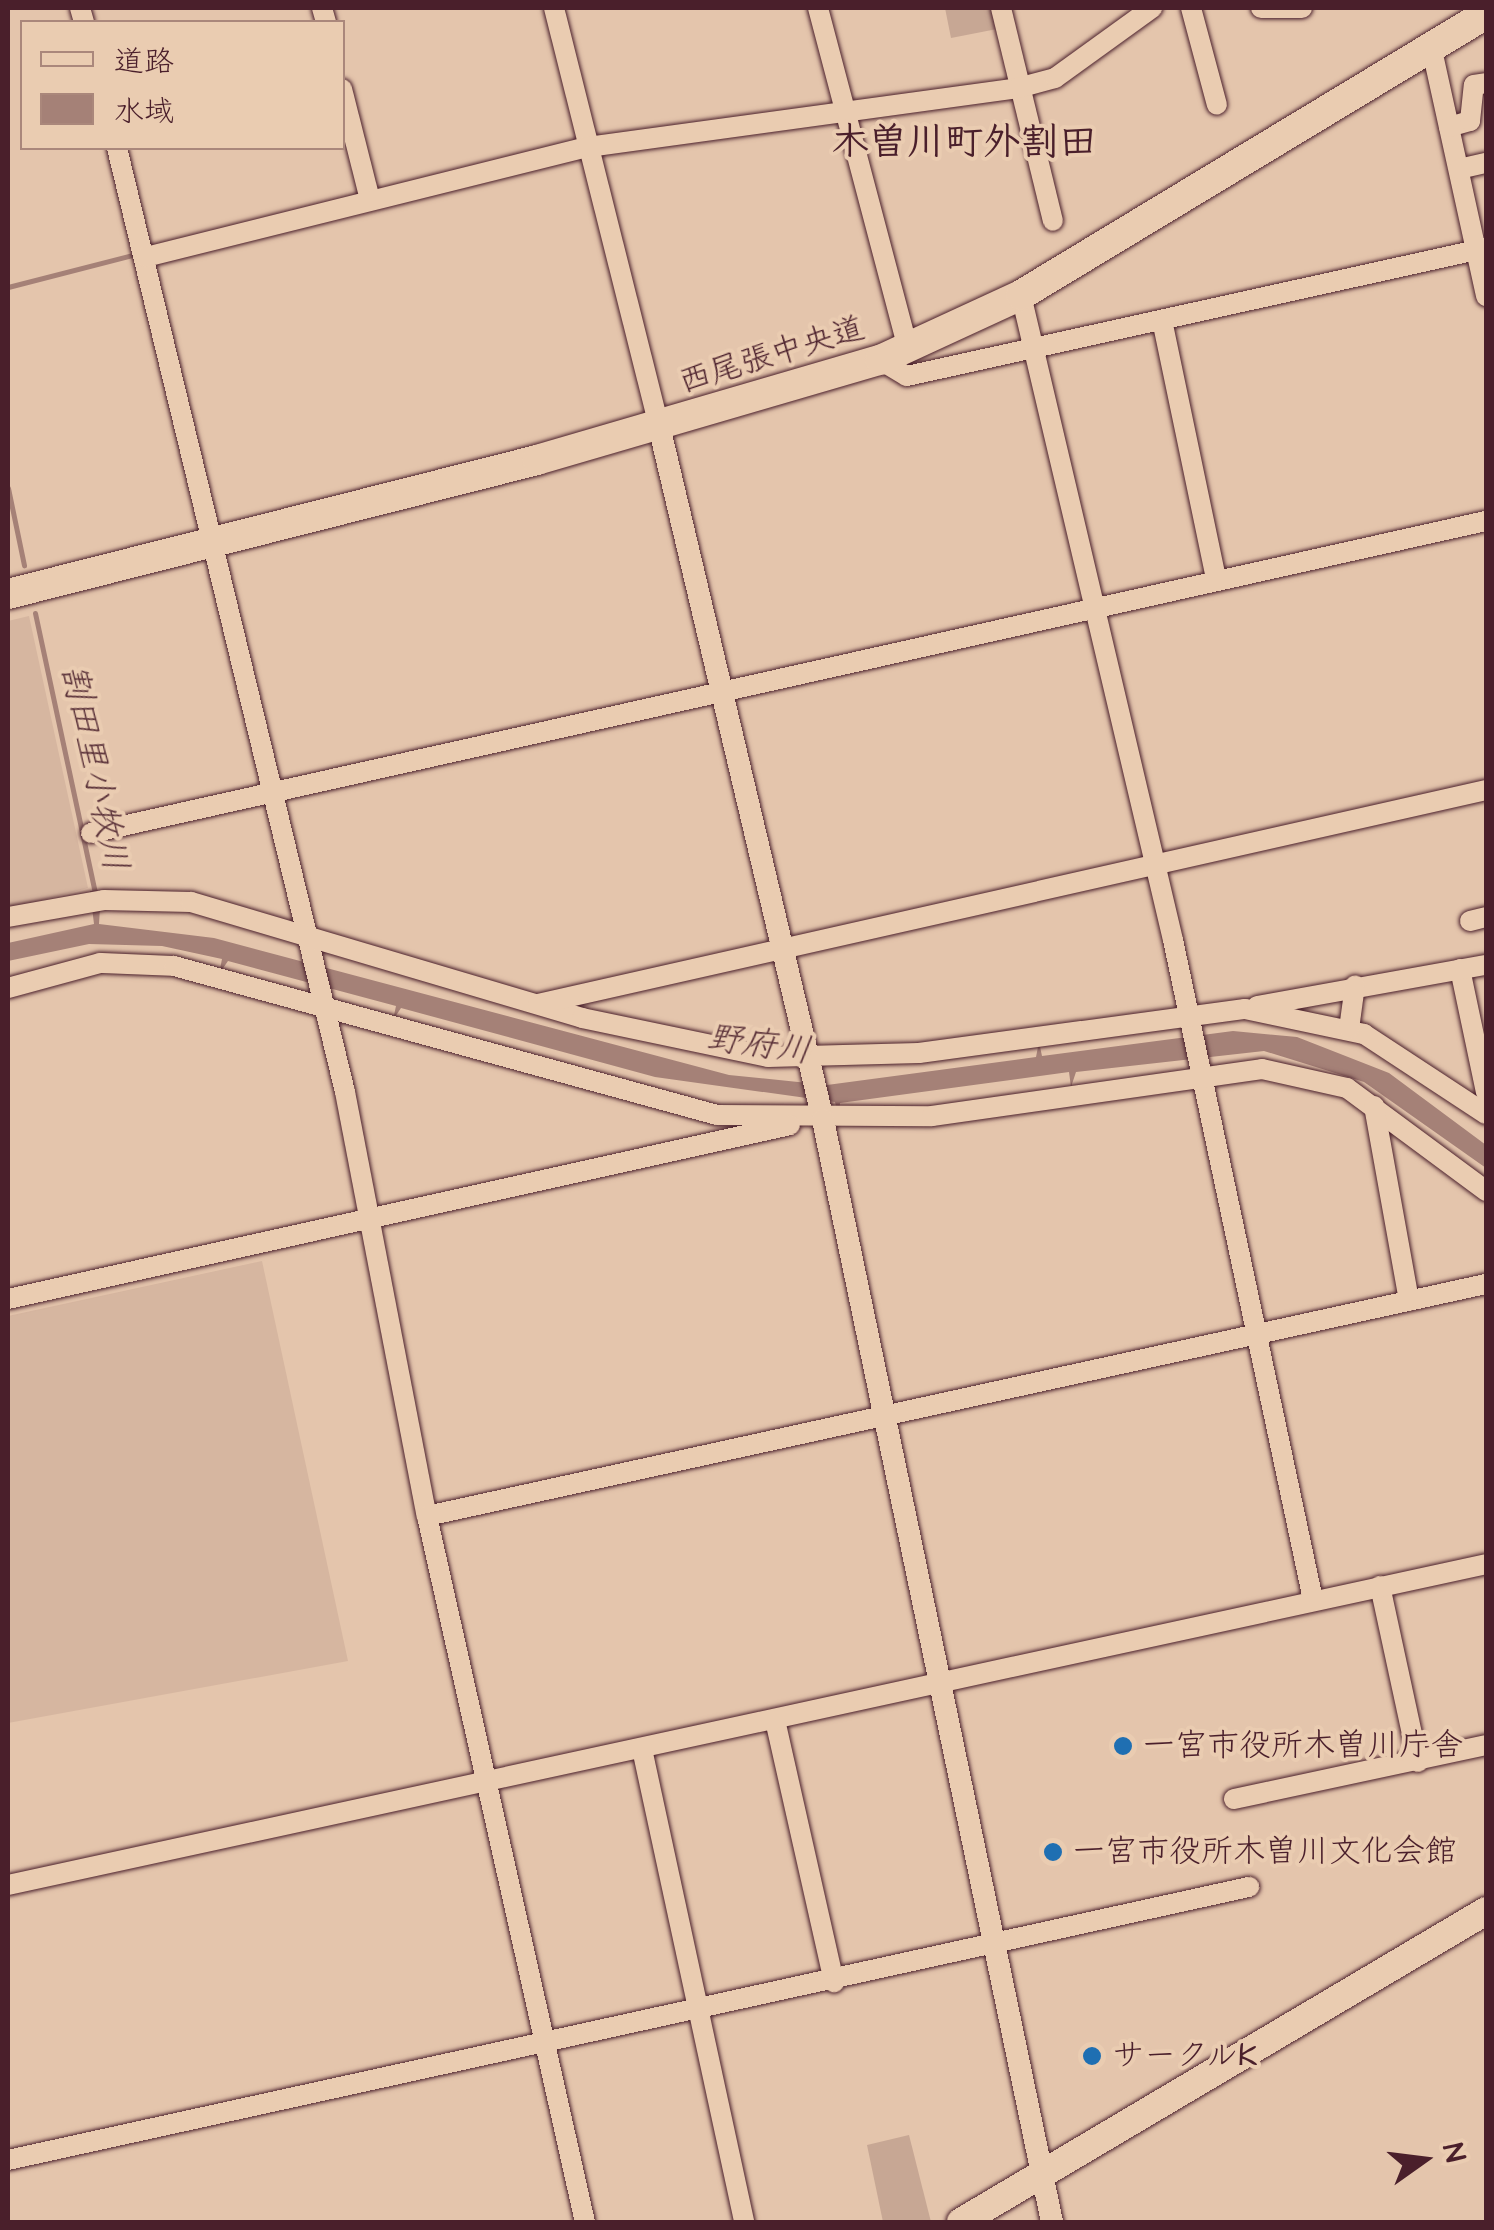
<!DOCTYPE html>
<meta charset="utf-8">
<style>
body{margin:0}
#map{position:relative;width:1494px;height:2230px;overflow:hidden;background:#e4c5ac;font-family:"Architects Daughter","Klee One",sans-serif}
div>[style]{position:absolute}
.built>*{inset:0;background:#d6b6a0}
.green>*{inset:0;background:#c7a794}
.water>*{inset:0;background:#a58177}
.stream>*{height:5px;margin:-2.5px;padding:0 2.5px;transform-origin:2.5px;border-radius:2.5px;background:#a58177}
.roads{filter:drop-shadow(0 0 2px #4a1f2b) drop-shadow(0 0 2px #4a1f2b)}
.minor>*{height:20px;margin:-10px;padding:0 10px;transform-origin:10px;border-radius:10px;background:#eaccb1}
.tertiary>*{height:22px;margin:-11px;padding:0 11px;transform-origin:11px;border-radius:11px;background:#eaccb1}
.secondary>*{height:28px;margin:-14px;padding:0 14px;transform-origin:14px;border-radius:14px;background:#eaccb1}
.primary>*{height:30px;margin:-15px;padding:0 15px;transform-origin:15px;border-radius:15px;background:#eaccb1}
.dots>*{width:28px;height:28px;translate:-50% -50%;box-sizing:border-box;border:5px solid #eaccb1;border-radius:50%}
span{translate:-50% -50%;white-space:nowrap;text-align:center;line-height:1.15;-webkit-text-stroke:8px #eaccb1;paint-order:stroke}
.street-label{font-size:32px;color:#4a1f2b}
.poi-label{font-size:32px;color:#4a1f2b}
.left{translate:0 -50%;text-align:left}
.water-label{font-size:35px;color:#5c333a;font-style:italic}
.quarter-label{font-size:38px;color:#4a1f2b;font-weight:700}
.frame{position:absolute;inset:0;border:10px solid #4a1f2b;pointer-events:none}
.legend{position:absolute;left:20px;top:20px;width:325px;height:130px;box-sizing:border-box;background:#eaccb1;border:2px solid #aa877b;margin:0;padding:12px 18px;list-style:none;font-size:30px;color:#4a1f2b}
.legend li{display:flex;align-items:center;gap:20px;height:50px}
.legend b{width:50px;border:2px solid #aa877b}
.north{position:absolute;left:1374px;top:2110px;width:100px;height:100px;-webkit-text-stroke:8px #eaccb1;paint-order:stroke;rotate:76deg;font-size:28px;font-weight:700;line-height:40px;text-align:center;color:#4a1f2b}
.north::after{content:'';display:block;margin:auto;width:35px;height:45px;background:#4a1f2b;clip-path:polygon(50% 0,100% 100%,50% 72%,0 100%)}
</style>
<div id="map">
<div class="built">
<i style="clip-path:polygon(29px 616px,88px 888px,8px 909px,8px 621px)"></i>
<i style="clip-path:polygon(262px 1261px,348px 1661px,8px 1723px,8px 1316px)"></i>
</div>
<div class="green">
<i style="clip-path:polygon(945px 8px,993px 8px,997px 29px,951px 38px)"></i>
<i style="clip-path:polygon(909px 2135px,931px 2222px,883px 2222px,867px 2145px)"></i>
</div>
<div class="water">
<i style="clip-path:polygon(90px 891px,101px 891px,99px 924px,214px 938px,729px 1075px,827px 1085px,1036px 1057px,1039px 1042px,1042px 1056px,1233px 1031px,1297px 1037px,1389px 1073px,1486px 1145px,1486px 1168px,1364px 1082px,1264px 1051px,1076px 1072px,1071px 1087px,1069px 1072px,840px 1103px,839px 1118px,835px 1102px,655px 1077px,401px 1008px,393px 1020px,396px 1006px,228px 961px,219px 974px,222px 959px,162px 946px,89px 944px,8px 961px,8px 943px,94px 924px)"></i>
</div>
<div class="stream">
<i style="left:8px;top:287px;width:129px;rotate:-14.4deg"></i>
<i style="left:8px;top:488px;width:79px;rotate:78.3deg"></i>
<i style="left:35px;top:613px;width:286px;rotate:77.9deg"></i>
</div>
<div class="roads">
<div class="minor">
<i style="left:80px;top:8px;width:15px;rotate:74deg"></i>
<i style="left:322px;top:8px;width:15px;rotate:74deg"></i>
<i style="left:554px;top:8px;width:431px;rotate:75.9deg"></i>
<i style="left:818px;top:8px;width:352px;rotate:75.2deg"></i>
<i style="left:1001px;top:8px;width:219px;rotate:76.3deg"></i>
<i style="left:1191px;top:8px;width:100px;rotate:75deg"></i>
<i style="left:1261px;top:8px;width:41px"></i>
<i style="left:1432px;top:50px;width:252px;rotate:77.6deg"></i>
<i style="left:342px;top:89px;width:114px;rotate:75.8deg"></i>
<i style="left:1449px;top:127px;width:22px;rotate:-16deg"></i>
<i style="left:1470px;top:121px;width:36px;rotate:-84deg"></i>
<i style="left:1474px;top:85px;width:12px;rotate:-9deg"></i>
<i style="left:117px;top:148px;width:971px;rotate:76.42deg"></i>
<i style="left:345px;top:1092px;width:432px;rotate:79.1deg"></i>
<i style="left:427px;top:1516px;width:723px;rotate:77.39deg"></i>
<i style="left:1459px;top:169px;width:28px;rotate:-13deg"></i>
<i style="left:146px;top:257px;width:455px;rotate:-14deg"></i>
<i style="left:588px;top:147px;width:434px;rotate:-7.8deg"></i>
<i style="left:1018px;top:88px;width:38px;rotate:-15deg"></i>
<i style="left:1055px;top:78px;width:120px;rotate:-35.8deg"></i>
<i style="left:1021px;top:295px;width:663px;rotate:76.74deg"></i>
<i style="left:1173px;top:940px;width:675px;rotate:78.02deg"></i>
<i style="left:1162px;top:320px;width:265px;rotate:78.2deg"></i>
<i style="left:880px;top:360px;width:31px;rotate:31deg"></i>
<i style="left:907px;top:376px;width:593px;rotate:-12.47deg"></i>
<i style="left:91px;top:833px;width:1429px;rotate:-12.61deg"></i>
<i style="left:8px;top:917px;width:97px;rotate:-10deg"></i>
<i style="left:104px;top:900px;width:87px;rotate:1.3deg"></i>
<i style="left:191px;top:902px;width:408px;rotate:16.5deg"></i>
<i style="left:582px;top:1018px;width:190px;rotate:11.8deg"></i>
<i style="left:768px;top:1057px;width:151px;rotate:-1.5deg"></i>
<i style="left:919px;top:1053px;width:329px;rotate:-7.7deg"></i>
<i style="left:1245px;top:1009px;width:122px;rotate:11.9deg"></i>
<i style="left:1364px;top:1034px;width:146px;rotate:33.3deg"></i>
<i style="left:1470px;top:921px;width:16px;rotate:-14deg"></i>
<i style="left:1460px;top:969px;width:126px;rotate:78.1deg"></i>
<i style="left:8px;top:988px;width:95px;rotate:-15.2deg"></i>
<i style="left:100px;top:963px;width:74px;rotate:2.3deg"></i>
<i style="left:174px;top:966px;width:563px;rotate:15.34deg"></i>
<i style="left:717px;top:1115px;width:215px;rotate:0.3deg"></i>
<i style="left:932px;top:1116px;width:333px;rotate:-8.1deg"></i>
<i style="left:1262px;top:1069px;width:87px;rotate:12.6deg"></i>
<i style="left:1347px;top:1088px;width:173px;rotate:36.5deg"></i>
<i style="left:538px;top:1004px;width:972px;rotate:-12.72deg"></i>
<i style="left:1257px;top:1006px;width:233px;rotate:-10.2deg"></i>
<i style="left:1349px;top:1029px;width:44px;rotate:-82.2deg"></i>
<i style="left:1374px;top:1106px;width:198px;rotate:79.8deg"></i>
<i style="left:8px;top:1299px;width:801px;rotate:-12.54deg"></i>
<i style="left:427px;top:1516px;width:1084px;rotate:-12.36deg"></i>
<i style="left:1380px;top:1586px;width:180px;rotate:77.8deg"></i>
<i style="left:775px;top:1720px;width:269px;rotate:77.3deg"></i>
<i style="left:642px;top:1749px;width:484px;rotate:77.8deg"></i>
<i style="left:1234px;top:1799px;width:258px;rotate:-12.1deg"></i>
<i style="left:8px;top:1885px;width:1512px;rotate:-12.25deg"></i>
<i style="left:8px;top:2160px;width:1271px;rotate:-12.41deg"></i>
</div>
<div class="tertiary">
<i style="left:659px;top:426px;width:713px;rotate:76.7deg"></i>
<i style="left:823px;top:1120px;width:1126px;rotate:78.26deg"></i>
</div>
<div class="secondary">
<i style="left:961px;top:2222px;width:610px;rotate:-30.64deg"></i>
</div>
<div class="primary">
<i style="left:8px;top:594px;width:546px;rotate:-14.21deg"></i>
<i style="left:537px;top:460px;width:357px;rotate:-16.3deg"></i>
<i style="left:880px;top:360px;width:155px;rotate:-24.7deg"></i>
<i style="left:1021px;top:295px;width:543px;rotate:-31.14deg"></i>
</div>
</div>
<div class="dots">
<i style="left:1123px;top:1746px;background:#1f6fb2"></i>
<i style="left:1053px;top:1852px;background:#1f6fb2"></i>
<i style="left:1092px;top:2056px;background:#1f6fb2"></i>
</div>
<div class="street-label">
<span style="left:772px;top:356px;rotate:-17deg">西尾張中央道</span>
</div>
<div class="poi-label">
<span class="left" style="left:1143px;top:1746px">一宮市役所木曽川庁舎</span>
<span class="left" style="left:1073px;top:1852px">一宮市役所木曽川文化会館</span>
<span class="left" style="left:1112px;top:2056px">サークルK</span>
</div>
<div class="water-label">
<span style="left:94px;top:768px;rotate:78deg">割田里小牧川</span>
<span style="left:759px;top:1045px;rotate:8deg">野府川</span>
</div>
<div class="quarter-label">
<span style="left:964px;top:144px">木曽川町外割田</span>
</div>
<div class="frame"></div>
<ul class="legend">
<li><b style="height:12px;background:#eaccb1"></b>道路</li>
<li><b style="height:28px;background:#a58177"></b>水域</li>
</ul>
<div class="north">N</div>
</div>
